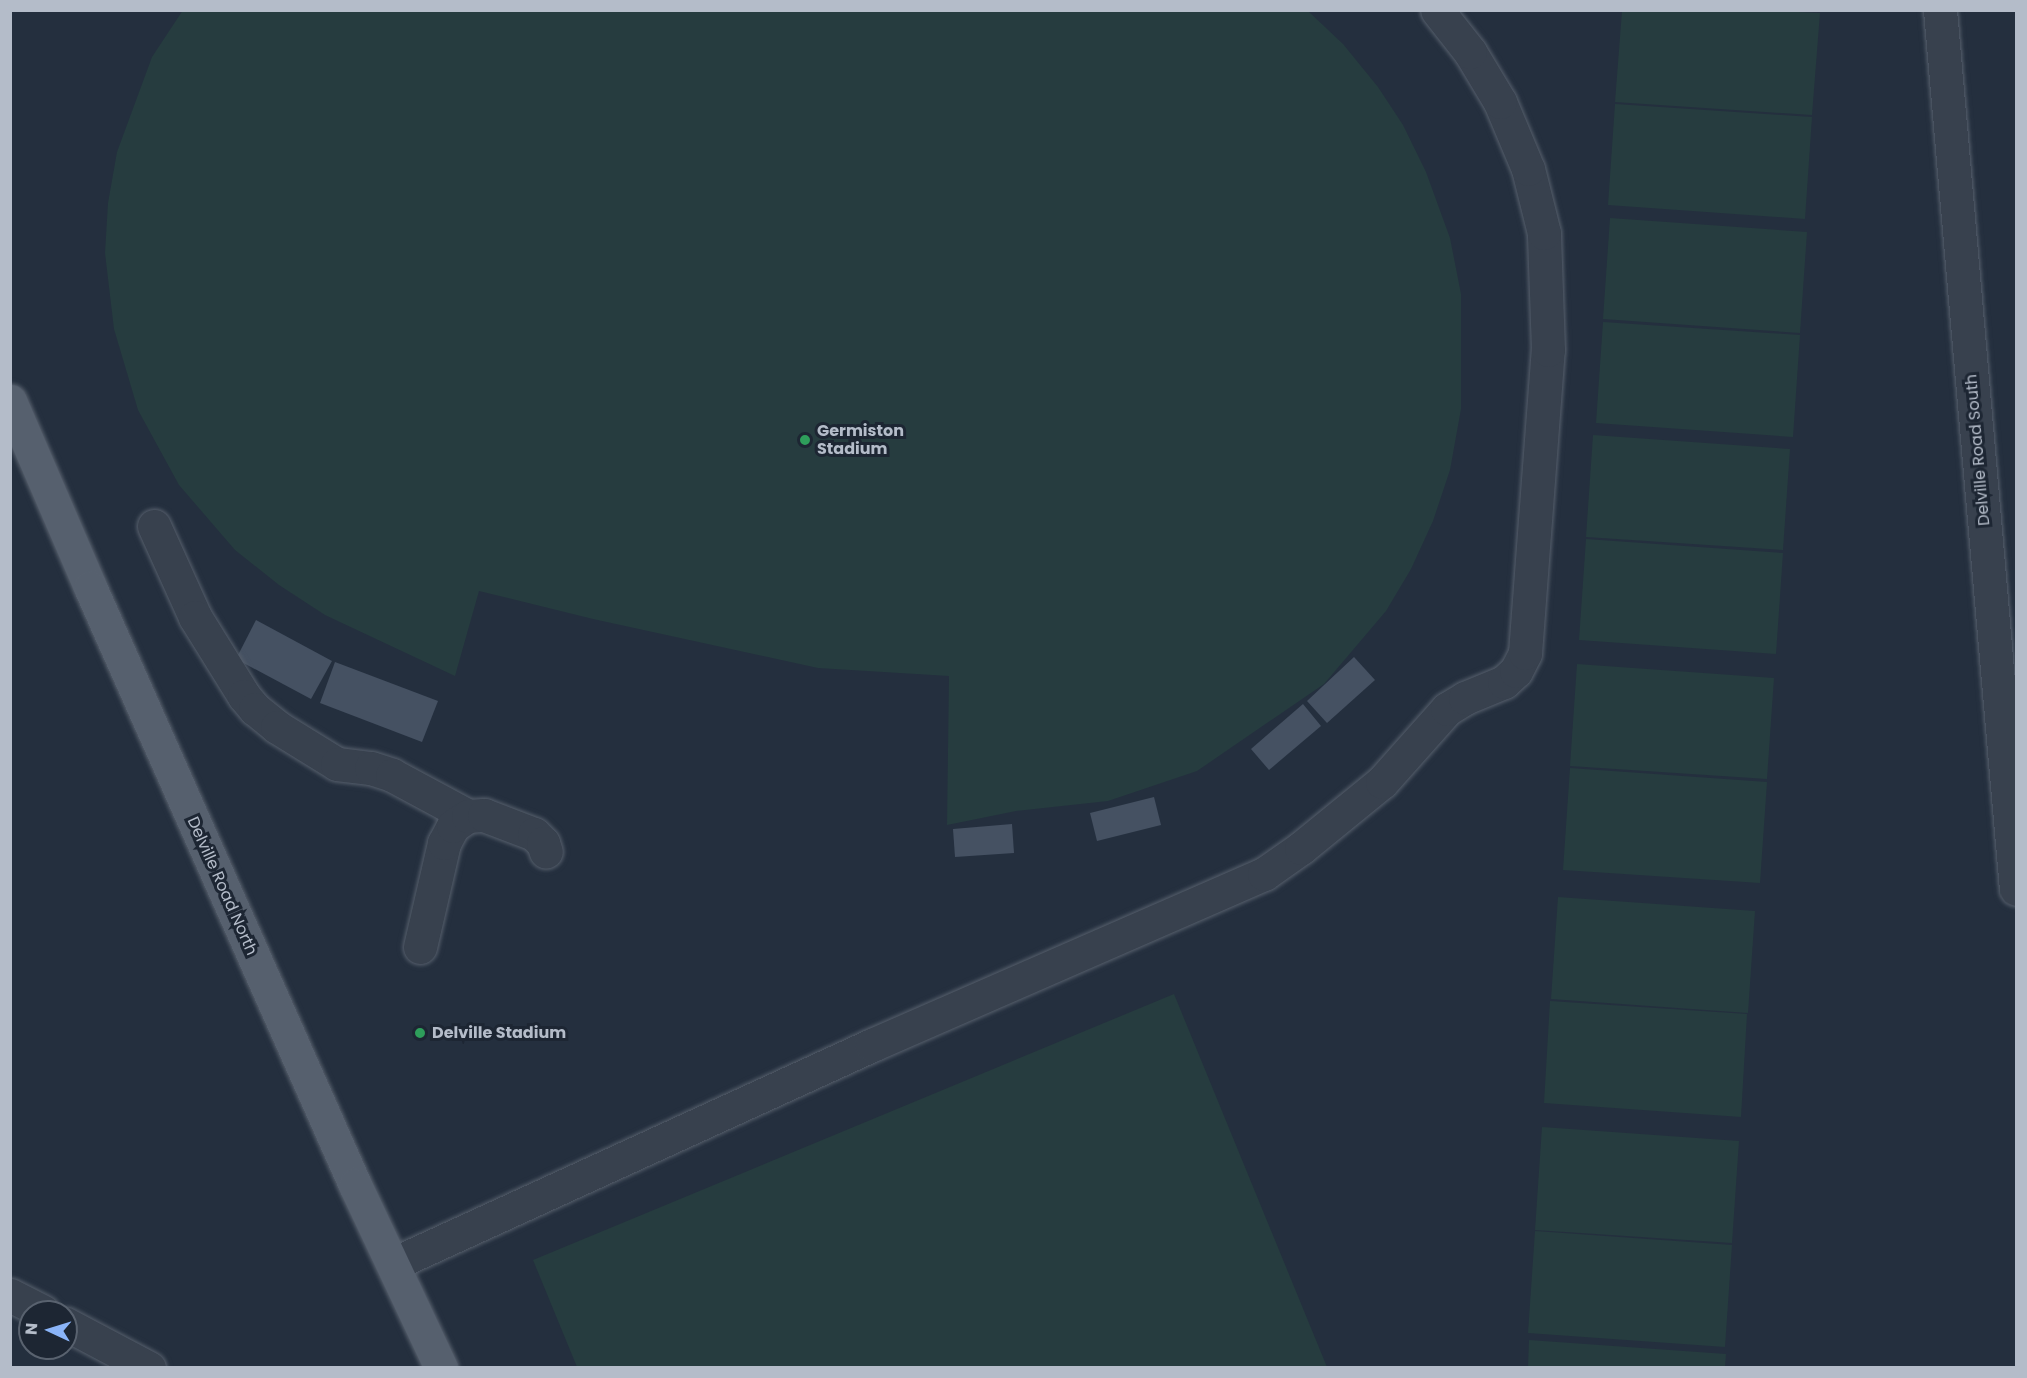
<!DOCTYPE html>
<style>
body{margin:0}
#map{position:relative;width:2027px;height:1378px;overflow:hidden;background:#242f3e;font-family:Poppins,sans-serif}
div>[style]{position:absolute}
.green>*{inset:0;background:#263c3f}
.building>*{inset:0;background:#455162}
.roads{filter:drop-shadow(0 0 2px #565f6c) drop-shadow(0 0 2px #565f6c)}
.minor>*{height:33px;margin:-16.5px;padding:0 16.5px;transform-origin:16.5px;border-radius:16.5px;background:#38414e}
.major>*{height:33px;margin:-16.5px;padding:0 16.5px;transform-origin:16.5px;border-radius:16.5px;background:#56606e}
.dots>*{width:16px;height:16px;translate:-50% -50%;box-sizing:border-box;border:3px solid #1d2633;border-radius:50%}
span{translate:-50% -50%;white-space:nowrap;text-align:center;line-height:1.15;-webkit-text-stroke:6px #1d2633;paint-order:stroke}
.poi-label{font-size:16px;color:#b4bcc9;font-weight:700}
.left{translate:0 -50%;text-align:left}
.street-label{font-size:16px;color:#b4bcc9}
.frame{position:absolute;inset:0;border:12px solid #b4bcc9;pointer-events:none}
.north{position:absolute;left:18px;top:1300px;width:60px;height:60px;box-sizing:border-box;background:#1d2633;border:2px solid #59626f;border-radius:50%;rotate:274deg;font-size:16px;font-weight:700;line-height:24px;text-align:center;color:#b4bcc9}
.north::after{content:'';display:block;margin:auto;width:21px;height:27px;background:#8ab4f8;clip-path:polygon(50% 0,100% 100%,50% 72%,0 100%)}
</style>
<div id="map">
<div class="green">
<i style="clip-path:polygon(183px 10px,1308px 11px,1343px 44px,1378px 87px,1403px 125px,1426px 172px,1450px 238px,1461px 294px,1461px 409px,1450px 470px,1433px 521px,1411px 569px,1386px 611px,1324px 684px,1197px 771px,1108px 801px,1016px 811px,947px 825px,949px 676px,818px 668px,593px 619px,479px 591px,455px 676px,325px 615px,279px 585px,235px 550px,179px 485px,138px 410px,114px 329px,105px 253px,108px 203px,117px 152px,152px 57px)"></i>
<i style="clip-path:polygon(1778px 11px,1820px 13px,1812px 115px,1615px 102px,1622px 11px)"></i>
<i style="clip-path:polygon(1615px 104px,1812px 117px,1805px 219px,1608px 205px)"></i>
<i style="clip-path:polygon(1610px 218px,1807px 232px,1800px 333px,1603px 319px)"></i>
<i style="clip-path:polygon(1603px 322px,1800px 335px,1793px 437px,1596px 423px)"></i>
<i style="clip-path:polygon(1593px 435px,1790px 449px,1783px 550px,1586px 537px)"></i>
<i style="clip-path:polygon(1586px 539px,1783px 553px,1776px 654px,1579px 640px)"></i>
<i style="clip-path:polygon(1577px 664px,1774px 678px,1767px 779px,1570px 766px)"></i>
<i style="clip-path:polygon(1570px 768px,1767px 782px,1760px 883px,1563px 870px)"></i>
<i style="clip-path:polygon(1558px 897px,1755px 911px,1748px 1013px,1551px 999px)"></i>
<i style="clip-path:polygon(1174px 994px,1327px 1367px,577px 1367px,533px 1260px)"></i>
<i style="clip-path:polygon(1550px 1001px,1747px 1014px,1741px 1117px,1544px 1103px)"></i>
<i style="clip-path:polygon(1542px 1127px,1739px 1141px,1732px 1243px,1535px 1230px)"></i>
<i style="clip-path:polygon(1535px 1231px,1732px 1245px,1725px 1347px,1528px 1333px)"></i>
<i style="clip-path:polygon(1529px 1340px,1726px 1354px,1725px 1367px,1528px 1367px)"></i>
</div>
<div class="building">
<i style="clip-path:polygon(256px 620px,332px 661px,311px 699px,236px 659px)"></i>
<i style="clip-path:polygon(1354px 657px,1375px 680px,1327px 723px,1307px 701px)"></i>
<i style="clip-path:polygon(335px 662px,438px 701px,422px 742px,320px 703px)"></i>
<i style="clip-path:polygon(1303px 704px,1321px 726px,1269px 770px,1251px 749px)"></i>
<i style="clip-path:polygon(1154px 797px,1161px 825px,1097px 841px,1090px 813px)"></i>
<i style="clip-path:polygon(1012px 824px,1014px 853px,955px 857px,953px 829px)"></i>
</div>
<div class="roads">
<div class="minor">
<i style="left:1940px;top:10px;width:882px;rotate:85.06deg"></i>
<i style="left:154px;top:526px;width:100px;rotate:65.7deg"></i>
<i style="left:195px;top:617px;width:93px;rotate:58.2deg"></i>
<i style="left:244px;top:696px;width:17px;rotate:50deg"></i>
<i style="left:255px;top:709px;width:28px;rotate:39deg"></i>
<i style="left:277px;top:727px;width:70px;rotate:31.7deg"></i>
<i style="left:337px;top:764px;width:34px;rotate:7deg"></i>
<i style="left:371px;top:768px;width:22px;rotate:18deg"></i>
<i style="left:392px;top:775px;width:86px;rotate:28.3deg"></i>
<i style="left:420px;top:947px;width:107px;rotate:-77deg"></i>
<i style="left:444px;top:843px;width:19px;rotate:-62deg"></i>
<i style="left:453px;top:826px;width:18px;rotate:-34deg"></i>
<i style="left:468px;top:816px;width:16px;rotate:-4deg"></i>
<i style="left:484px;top:815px;width:53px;rotate:20.8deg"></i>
<i style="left:534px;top:834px;width:13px;rotate:45deg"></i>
<i style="left:543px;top:843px;width:9px;rotate:72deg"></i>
<i style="left:393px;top:1264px;width:527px;rotate:-24.57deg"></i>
<i style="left:872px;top:1045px;width:428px;rotate:-23.6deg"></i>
<i style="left:1264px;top:874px;width:45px;rotate:-35.1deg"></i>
<i style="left:1301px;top:848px;width:104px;rotate:-39.2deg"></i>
<i style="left:1382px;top:782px;width:98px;rotate:-48.3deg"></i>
<i style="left:1447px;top:709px;width:21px;rotate:-31deg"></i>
<i style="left:1465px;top:698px;width:42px;rotate:-22.3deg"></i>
<i style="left:1504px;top:682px;width:16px;rotate:-43deg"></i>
<i style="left:1516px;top:671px;width:20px;rotate:-63deg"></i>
<i style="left:1525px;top:653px;width:304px;rotate:-85.7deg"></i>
<i style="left:1548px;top:350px;width:117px;rotate:-92deg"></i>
<i style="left:1544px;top:233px;width:66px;rotate:-104deg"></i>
<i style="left:1528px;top:169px;width:73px;rotate:-112.7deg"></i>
<i style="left:1500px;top:102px;width:58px;rotate:-121deg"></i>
<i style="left:1470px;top:52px;width:53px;rotate:-128.2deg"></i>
<i style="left:10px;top:1295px;width:37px;rotate:27deg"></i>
<i style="left:66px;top:1324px;width:94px;rotate:27.9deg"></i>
</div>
<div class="major">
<i style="left:10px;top:401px;width:202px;rotate:66.7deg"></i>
<i style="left:90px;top:587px;width:654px;rotate:66.1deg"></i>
<i style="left:355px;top:1185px;width:202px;rotate:64.8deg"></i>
</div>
</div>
<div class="dots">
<i style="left:805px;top:440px;background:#2e9e5b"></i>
<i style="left:420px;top:1033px;background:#2e9e5b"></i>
</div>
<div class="poi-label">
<span class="left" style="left:817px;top:440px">Germiston<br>Stadium</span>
<span class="left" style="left:432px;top:1033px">Delville Stadium</span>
</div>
<div class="street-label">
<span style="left:1978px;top:450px;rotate:-95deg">Delville Road South</span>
<span style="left:222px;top:886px;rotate:66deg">Delville Road North</span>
</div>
<div class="frame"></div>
<div class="north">N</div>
</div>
